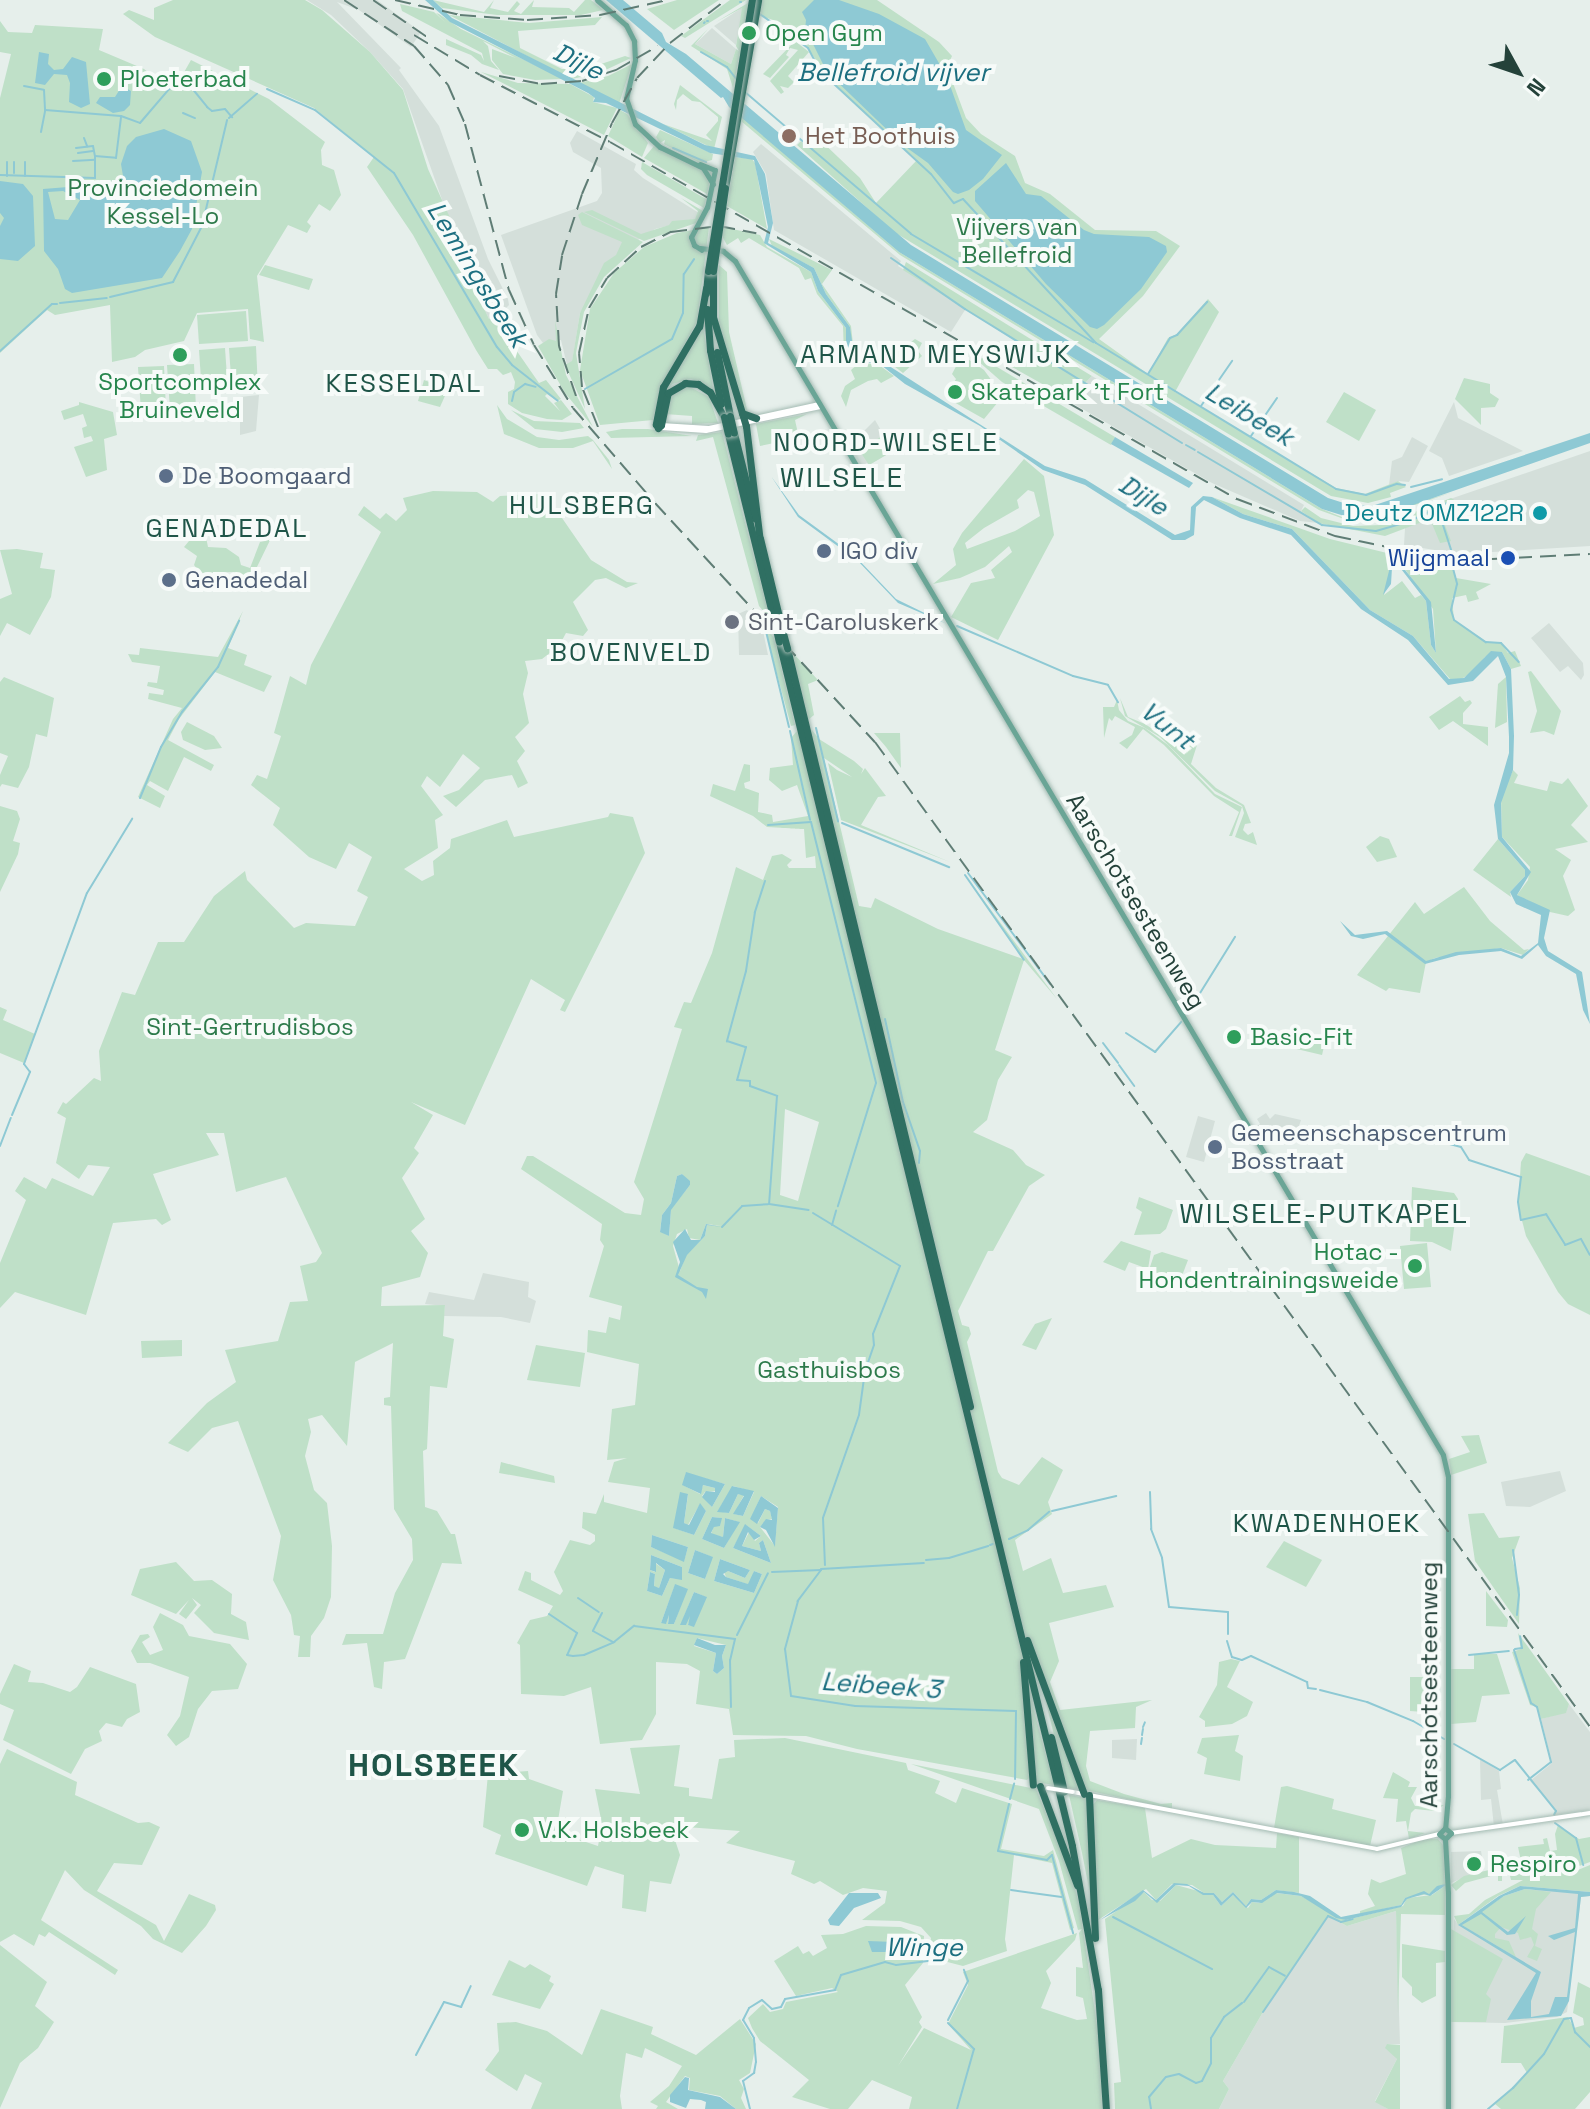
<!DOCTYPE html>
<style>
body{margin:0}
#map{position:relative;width:1590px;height:2109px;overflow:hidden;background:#e6efeb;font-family:"Space Grotesk",sans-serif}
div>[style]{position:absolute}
.built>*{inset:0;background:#d4dfda}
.green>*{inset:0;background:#bfe0c8}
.water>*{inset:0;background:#8ec9d4}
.stream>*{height:2px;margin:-1px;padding:0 1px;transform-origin:1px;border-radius:1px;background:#8ec9d4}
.roads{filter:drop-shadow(0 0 2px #a4bbb3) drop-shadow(0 0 2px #a4bbb3)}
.secondary>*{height:4px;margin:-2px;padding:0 2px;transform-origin:2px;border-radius:2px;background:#fff}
.primary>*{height:5px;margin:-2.5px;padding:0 2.5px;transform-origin:2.5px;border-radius:2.5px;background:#6aa596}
.motorway>*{height:7px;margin:-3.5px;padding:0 3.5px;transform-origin:3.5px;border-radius:3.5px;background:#2f6f62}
.rail>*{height:2px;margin-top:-1px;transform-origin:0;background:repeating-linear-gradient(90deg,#5f7d75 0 16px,transparent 0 24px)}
.bridges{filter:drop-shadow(0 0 2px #a4bbb3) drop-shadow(0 0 2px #a4bbb3)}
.secondary-bridge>*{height:4px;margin:-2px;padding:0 2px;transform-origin:2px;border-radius:2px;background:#fff}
.motorway-bridge>*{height:7px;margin:-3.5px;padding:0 3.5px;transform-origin:3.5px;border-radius:3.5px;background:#2f6f62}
.dots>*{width:22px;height:22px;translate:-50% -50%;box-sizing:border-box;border:4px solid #f7fbf9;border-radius:50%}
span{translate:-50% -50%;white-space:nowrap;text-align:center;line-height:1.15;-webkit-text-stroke:8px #f7fbf9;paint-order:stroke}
.leisure-label{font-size:24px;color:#27864d}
.left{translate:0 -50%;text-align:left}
.right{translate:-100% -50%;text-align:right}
.education-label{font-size:24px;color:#785e54}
.park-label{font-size:24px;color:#2d7a4b}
.service-label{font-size:24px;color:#4e5e75}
.culture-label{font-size:24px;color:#0d838f}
.transit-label{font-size:24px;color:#164399}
.worship-label{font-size:24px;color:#5b616d}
.street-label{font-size:24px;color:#24423a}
.water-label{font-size:26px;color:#1c6f80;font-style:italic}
.neighbourhood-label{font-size:26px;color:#1f5548;letter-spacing:2px}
.quarter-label{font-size:28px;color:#1f5548;letter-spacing:2px}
.district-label{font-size:32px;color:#1f5548;font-weight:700;letter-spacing:2px}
.north{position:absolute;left:1478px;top:32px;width:80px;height:80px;-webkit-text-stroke:6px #f7fbf9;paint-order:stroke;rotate:130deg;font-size:22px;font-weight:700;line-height:32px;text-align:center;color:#24423a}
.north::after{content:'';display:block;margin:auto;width:28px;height:36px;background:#24423a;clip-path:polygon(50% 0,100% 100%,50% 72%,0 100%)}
</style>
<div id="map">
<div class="built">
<i style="clip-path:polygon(307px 0,377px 0,421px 32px,411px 47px,359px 10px,337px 2px,401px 68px,399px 70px,439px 126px,488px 259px,508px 299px,509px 305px,499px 315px,489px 319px,470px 279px,403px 89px,370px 52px,331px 15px)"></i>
<i style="clip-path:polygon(743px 7px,736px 45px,714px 26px)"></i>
<i style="clip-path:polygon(712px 28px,736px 49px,731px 64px,695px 44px)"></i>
<i style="clip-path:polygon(577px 131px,636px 164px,634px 170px,643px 178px,699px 213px,695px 219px,655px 229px,618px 253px,580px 313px,572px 362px,567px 365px,561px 340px,543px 343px,537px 335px,501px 235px,597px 201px,602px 193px,601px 168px,573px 152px,570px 143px)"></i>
<i style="clip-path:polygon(761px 144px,901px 261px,898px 266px,962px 307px,965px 310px,951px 332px,774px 230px,766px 174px,753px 152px)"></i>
<i style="clip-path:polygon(1092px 376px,1304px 505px,1301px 511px,1318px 523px,1300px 521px,1212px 483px,1072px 403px,1069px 399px)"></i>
<i style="clip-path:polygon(259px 395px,256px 431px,240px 435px,240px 397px)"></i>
<i style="clip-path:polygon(1454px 402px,1458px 418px,1523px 451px,1449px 476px,1442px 458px,1429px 451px)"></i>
<i style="clip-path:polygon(875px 420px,893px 451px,869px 465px,867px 463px,861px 466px,850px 445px)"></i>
<i style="clip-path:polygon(1412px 437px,1428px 446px,1409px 482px,1398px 481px,1389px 485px,1392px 461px,1402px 457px)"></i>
<i style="clip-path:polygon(1590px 451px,1590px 546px,1459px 554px,1404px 545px,1405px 528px,1431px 518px,1450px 499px)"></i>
<i style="clip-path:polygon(747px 610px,762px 626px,768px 655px,739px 655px,738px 614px)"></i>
<i style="clip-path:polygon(1549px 623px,1583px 663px,1584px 675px,1581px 680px,1568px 666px,1560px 672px,1531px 638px)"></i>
<i style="clip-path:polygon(1266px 1113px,1270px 1119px,1275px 1114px,1301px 1120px,1294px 1141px,1271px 1135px,1262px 1138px,1255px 1127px,1260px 1124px,1257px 1119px)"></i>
<i style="clip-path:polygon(1198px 1116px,1215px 1121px,1204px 1162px,1186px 1157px)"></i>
<i style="clip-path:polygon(483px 1273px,529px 1282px,528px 1297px,536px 1301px,530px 1323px,501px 1317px,444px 1316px,445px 1306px,425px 1304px,429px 1292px,474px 1300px)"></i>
<i style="clip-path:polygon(1560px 1471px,1566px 1491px,1530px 1507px,1506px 1506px,1501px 1482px)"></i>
<i style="clip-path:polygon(1569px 1704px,1590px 1732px,1590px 1810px,1555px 1815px,1555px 1809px,1530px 1781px,1552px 1763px,1541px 1719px,1566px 1712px)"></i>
<i style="clip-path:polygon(1137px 1739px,1136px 1760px,1112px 1758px,1112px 1740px)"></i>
<i style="clip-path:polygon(1480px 1759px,1499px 1771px,1501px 1789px,1497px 1790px,1503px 1825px,1494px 1827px,1491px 1799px,1481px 1800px)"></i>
<i style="clip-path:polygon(1481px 1851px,1484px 1869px,1451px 1883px,1451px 1852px)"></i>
<i style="clip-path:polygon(1537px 1889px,1590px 1892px,1590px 1896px,1581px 1897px,1567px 2012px,1557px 2017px,1505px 2023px,1451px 2022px,1454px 1919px,1458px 1924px)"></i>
<i style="clip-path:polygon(1396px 1911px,1400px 2044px,1387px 2044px,1397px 2059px,1375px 2101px,1388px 2109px,1219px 2109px,1229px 2089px,1223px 2081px,1263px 2012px,1328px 1916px,1347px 1926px)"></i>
</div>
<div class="green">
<i style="clip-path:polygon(173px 0,305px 0,322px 10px,370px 52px,403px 90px,428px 169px,456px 231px,465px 268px,489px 319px,499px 315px,507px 325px,503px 331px,539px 383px,546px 380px,561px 399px,557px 401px,547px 394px,545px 396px,560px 411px,554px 403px,561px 400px,572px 414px,562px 420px,547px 419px,522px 413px,508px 404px,508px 392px,514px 389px,515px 382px,511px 372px,503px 375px,497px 369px,488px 369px,476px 350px,413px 235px,367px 167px,374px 157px,314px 108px,155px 37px,123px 14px,129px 10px,154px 20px,154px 8px)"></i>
<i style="clip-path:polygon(433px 0,484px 12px,494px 0,490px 8px,508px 12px,517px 1px,520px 4px,514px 11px,521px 14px,534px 0,532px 7px,569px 8px,574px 12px,585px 0,591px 0,603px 10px,581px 15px,497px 15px,442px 8px)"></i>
<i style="clip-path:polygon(677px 0,719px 0,674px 30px,647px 9px)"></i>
<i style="clip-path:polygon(730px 0,746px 0,685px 38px,681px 36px)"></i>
<i style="clip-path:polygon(753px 0,877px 0,939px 42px,952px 56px,947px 67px,966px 118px,981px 134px,1015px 156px,1025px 183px,1050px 194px,1095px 230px,1156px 231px,1180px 246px,1143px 296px,1099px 339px,1148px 374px,1168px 338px,1177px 334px,1208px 299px,1219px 312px,1175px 392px,1336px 488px,1365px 494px,1398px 481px,1406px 487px,1390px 493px,1391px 497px,1368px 503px,1331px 496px,894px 232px,797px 145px,801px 141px,806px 146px,816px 136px,860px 178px,876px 203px,917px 160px,829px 80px,808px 48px,773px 20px,746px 11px,759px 16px,751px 62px,740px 52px,733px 88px,727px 69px,691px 46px,708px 29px,695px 44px,731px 64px,736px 49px,739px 51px,736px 46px,742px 8px,716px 22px)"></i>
<i style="clip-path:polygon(400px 4px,434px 12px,445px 22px,436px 13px,439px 14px,461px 29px,563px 79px,535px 80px,503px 74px,492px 60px,492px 49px,516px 58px,483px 41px,488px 46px,491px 61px,499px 70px,482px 64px,471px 55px,446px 45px,446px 39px,481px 55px,484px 61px,482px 53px,402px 11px)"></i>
<i style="clip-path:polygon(449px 15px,529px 23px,602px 17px,595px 25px,518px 31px,520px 48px,562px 69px,595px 66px,625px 56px,631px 58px,597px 74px,571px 79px)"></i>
<i style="clip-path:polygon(0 21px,8px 32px,32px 33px,35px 25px,103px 29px,99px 50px,144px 69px,167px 87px,174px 78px,179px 81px,191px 60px,269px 99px,325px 142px,321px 150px,322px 165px,334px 170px,341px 195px,330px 211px,319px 204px,307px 222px,311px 226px,307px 233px,288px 225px,257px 276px,264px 342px,250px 339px,248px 309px,197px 313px,184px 341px,145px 350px,135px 357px,112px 362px,110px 305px,55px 315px,47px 310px,0 353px,0 98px,11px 54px,0 52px)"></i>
<i style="clip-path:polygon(795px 41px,809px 52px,788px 76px,794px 82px,788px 88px,780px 86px,784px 92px,781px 94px,770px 81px,798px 50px,790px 48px,786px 55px,789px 57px,770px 78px,763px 74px)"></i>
<i style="clip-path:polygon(632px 64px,619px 104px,579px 83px,608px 76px)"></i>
<i style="clip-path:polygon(481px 72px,518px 83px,570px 84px,594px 97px,593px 102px,617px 108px,604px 135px)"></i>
<i style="clip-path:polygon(680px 85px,722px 117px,714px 149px,663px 124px,712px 141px,706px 135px,718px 121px,718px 117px,700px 102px,692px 101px,683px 94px,677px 100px,676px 110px,674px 104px)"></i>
<i style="clip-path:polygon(620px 110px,627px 114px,648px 143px,642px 157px,608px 136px)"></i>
<i style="clip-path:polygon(742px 117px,899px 252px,1322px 509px,1342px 517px,1365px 519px,1453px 492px,1368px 521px,1344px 519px,1319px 510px,900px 255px,741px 121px)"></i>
<i style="clip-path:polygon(660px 130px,713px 154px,712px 160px,700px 163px,664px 144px,665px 140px,660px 143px,656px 137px)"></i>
<i style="clip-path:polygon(654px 146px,704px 172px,710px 180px,707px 194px,644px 158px)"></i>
<i style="clip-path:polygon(735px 157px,752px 159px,755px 163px,767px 229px,727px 206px)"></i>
<i style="clip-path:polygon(642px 162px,706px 199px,704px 208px,647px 175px,641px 169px)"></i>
<i style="clip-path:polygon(681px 198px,703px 211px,696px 223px,644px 241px,584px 212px,592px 210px,641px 234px,669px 225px,672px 221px,695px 219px,698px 211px)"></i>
<i style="clip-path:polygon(582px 212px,643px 242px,604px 277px,584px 312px,576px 353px,585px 409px,565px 365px,572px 361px,580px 313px,604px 263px,616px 255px,622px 242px,582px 225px,578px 215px)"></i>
<i style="clip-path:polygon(709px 227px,697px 322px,661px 386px,653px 420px,600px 425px,580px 370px,590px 309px,614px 273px,644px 247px,677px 233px)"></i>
<i style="clip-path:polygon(723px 227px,760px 235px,767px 247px,811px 272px,818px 291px,846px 328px,849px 357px,858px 362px,879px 365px,894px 376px,881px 383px,877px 379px,868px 381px,851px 390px,846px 407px,841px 396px,845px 386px,855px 379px,851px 370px,858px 364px,844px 356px,843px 326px,817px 294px,811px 278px,805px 280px,799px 268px,749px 238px,741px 243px,738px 238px,727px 245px,722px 236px)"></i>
<i style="clip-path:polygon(769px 239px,832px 270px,822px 284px,851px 326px,854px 353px,880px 359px,908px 381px,881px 360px,851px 353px,850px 327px,826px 294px,814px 268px,772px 246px)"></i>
<i style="clip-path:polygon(906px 262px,1029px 338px,1092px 376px,1069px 399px,1012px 367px,1025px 347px,903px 270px)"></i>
<i style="clip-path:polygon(265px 265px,313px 279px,309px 290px,259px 275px)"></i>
<i style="clip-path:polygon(719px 265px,727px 272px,729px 332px,748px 414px,744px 412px,719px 324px)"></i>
<i style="clip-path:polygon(246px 311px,248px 341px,199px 344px,197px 315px)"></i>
<i style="clip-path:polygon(555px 320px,566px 375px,593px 427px,565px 393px,538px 346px,549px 339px,556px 341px)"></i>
<i style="clip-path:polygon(703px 326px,713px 389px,691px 379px,672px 384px,666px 391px)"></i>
<i style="clip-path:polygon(915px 339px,922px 343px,918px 351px,922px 356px,903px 373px,886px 360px)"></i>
<i style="clip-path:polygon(256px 346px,258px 390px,232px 392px,229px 348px)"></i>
<i style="clip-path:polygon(225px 348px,228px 392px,202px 394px,199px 350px)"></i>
<i style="clip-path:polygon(962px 355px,984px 370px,1003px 396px,984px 419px,945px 397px,956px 379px,952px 374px)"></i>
<i style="clip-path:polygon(982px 358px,1115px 437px,1111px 445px,1002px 382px,978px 361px)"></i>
<i style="clip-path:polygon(194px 364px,196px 409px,170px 410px,167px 365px)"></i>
<i style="clip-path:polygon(164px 366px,166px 410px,141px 411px,138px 367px)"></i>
<i style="clip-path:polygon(1464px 378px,1490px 384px,1490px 393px,1499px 399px,1495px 407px,1481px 408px,1481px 425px,1455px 399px)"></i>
<i style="clip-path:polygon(424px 380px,448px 389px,440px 407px,418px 401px)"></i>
<i style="clip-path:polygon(688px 386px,709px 397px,718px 423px,692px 424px,692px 416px,665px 414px,669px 397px)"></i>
<i style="clip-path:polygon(1344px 392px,1376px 410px,1359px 441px,1326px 422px)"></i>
<i style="clip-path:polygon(79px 402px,113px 412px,117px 435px,104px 439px,107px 470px,86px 477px,74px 447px,93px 441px,91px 436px,84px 438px,82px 428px,87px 426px,83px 414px,64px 420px,61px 411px,79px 405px)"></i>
<i style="clip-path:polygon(497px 405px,507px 419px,537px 437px,559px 440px,588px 436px,593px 440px,609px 460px,612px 469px,593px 441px,573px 448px,539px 448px,504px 434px)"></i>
<i style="clip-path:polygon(511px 410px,534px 421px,580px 423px,584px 428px,562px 432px,535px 429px)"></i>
<i style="clip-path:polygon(807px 414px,795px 420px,799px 438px,760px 446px,756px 424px)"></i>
<i style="clip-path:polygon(622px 429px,648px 429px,692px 436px,611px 438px,606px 432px)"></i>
<i style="clip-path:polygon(722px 432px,742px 511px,770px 619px,759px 606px,713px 437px,696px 441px,698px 435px)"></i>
<i style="clip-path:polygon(884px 435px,893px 451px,869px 465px,859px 450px)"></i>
<i style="clip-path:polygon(evenodd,1024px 459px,1044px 476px,1054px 535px,998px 640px,951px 617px,971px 583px,995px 578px,991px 570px,1012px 552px,1009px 546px,985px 567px,960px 578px,933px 584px,956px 565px,953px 549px,962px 533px,1024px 459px,1028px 490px,1034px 492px,1040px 516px,1015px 531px,967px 549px,965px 543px,984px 528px,1019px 508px,1017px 500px,1028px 490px)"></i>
<i style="clip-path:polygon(433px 491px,477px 492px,493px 502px,500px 496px,540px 494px,551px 502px,591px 560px,627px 582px,638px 583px,626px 588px,606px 578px,595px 580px,573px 602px,588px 630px,583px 636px,566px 633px,559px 646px,542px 659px,525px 661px,528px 673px,523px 694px,529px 723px,515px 737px,525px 751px,517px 761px,528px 783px,518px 788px,512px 775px,485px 780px,456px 807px,443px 796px,459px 790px,480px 768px,463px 754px,440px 787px,427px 776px,421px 786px,443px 815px,435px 820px,438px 848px,404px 869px,422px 881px,434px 875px,433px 861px,450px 848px,451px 839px,507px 820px,514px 837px,608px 817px,610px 813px,633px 817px,645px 853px,565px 1012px,560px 1010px,565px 1000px,531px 979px,465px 1125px,411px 1102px,433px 1115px,414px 1148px,419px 1153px,402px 1178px,425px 1219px,411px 1231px,428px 1253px,420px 1277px,382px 1287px,381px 1306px,445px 1305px,443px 1336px,454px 1339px,447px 1388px,430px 1386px,427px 1449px,423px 1451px,425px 1507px,437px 1511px,451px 1534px,455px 1534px,462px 1564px,442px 1563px,405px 1659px,384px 1662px,382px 1689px,374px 1687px,367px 1643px,342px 1645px,346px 1634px,383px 1634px,395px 1593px,413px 1560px,412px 1539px,394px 1509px,391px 1406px,384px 1405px,384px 1398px,390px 1397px,393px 1343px,355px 1362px,347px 1446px,322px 1415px,308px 1419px,311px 1432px,305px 1456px,314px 1490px,327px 1503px,332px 1546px,331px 1597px,324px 1618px,311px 1636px,310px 1657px,298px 1657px,300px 1636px,294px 1635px,291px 1615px,273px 1580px,281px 1536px,238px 1421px,212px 1428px,188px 1452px,168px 1443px,207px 1403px,236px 1382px,225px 1350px,278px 1341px,290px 1302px,308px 1301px,300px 1266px,316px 1262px,322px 1253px,286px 1177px,236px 1192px,224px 1133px,206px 1133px,219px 1155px,153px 1174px,171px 1220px,162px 1225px,156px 1219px,113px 1223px,86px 1315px,15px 1292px,0 1308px,0 1263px,26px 1200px,15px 1191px,24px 1177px,46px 1189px,52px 1178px,93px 1196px,110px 1167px,88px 1165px,79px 1179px,56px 1163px,66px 1118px,57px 1113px,63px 1102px,66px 1104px,94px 1078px,101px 1081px,99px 1051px,122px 992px,135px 995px,158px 942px,184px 942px,214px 896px,245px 871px,247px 880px,294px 928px,306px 923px,355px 926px,368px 897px,357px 891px,372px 857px,349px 843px,336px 869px,309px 857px,273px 825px,280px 808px,251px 785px,257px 775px,267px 779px,281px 736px,274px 733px,290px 676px,306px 685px,311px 665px,381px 532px,358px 515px,364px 506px,380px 519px,386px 513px,396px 521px,407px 510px,403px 498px)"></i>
<i style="clip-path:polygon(evenodd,1212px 497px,1330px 539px,1395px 555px,1451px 561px,1456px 578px,1491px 584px,1476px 592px,1479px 599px,1468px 602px,1466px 595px,1452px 598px,1454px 620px,1487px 642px,1501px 643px,1508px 653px,1515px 651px,1521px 666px,1511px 669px,1502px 652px,1485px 657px,1474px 671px,1460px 680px,1450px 679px,1413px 636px,1370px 610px,1292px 529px,1243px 514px,1212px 497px,1393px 563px,1402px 565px,1433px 609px,1436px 653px,1431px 645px,1426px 601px,1421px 595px,1415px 598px,1402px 581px,1384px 595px,1393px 563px)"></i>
<i style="clip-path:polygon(1451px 498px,1456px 501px,1447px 504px,1445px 525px,1451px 541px,1440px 543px,1430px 519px,1385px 536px,1318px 523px,1301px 511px,1305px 507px,1321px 518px,1353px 526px,1381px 525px)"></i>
<i style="clip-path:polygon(275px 530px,255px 571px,243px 576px,235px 576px,234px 572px,200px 573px,194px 565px,197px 556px,184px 547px,189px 541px,206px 537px,208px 547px,226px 548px,239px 557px,241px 565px,250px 568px,260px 542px,265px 541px,269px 531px)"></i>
<i style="clip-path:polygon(17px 549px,43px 553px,40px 568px,55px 570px,51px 597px,30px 635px,7px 623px,0 636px,0 599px,12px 594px,0 550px)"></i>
<i style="clip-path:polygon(243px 611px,228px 648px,247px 655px,244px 665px,272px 676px,264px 692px,215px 672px,179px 719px,168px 740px,214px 765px,211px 771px,184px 757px,168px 791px,150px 781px,147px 785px,165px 796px,160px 808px,138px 797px,173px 719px,182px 708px,148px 699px,149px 693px,163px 695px,164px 690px,147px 686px,148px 682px,157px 683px,160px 666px,132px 662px,128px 654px,139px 655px,140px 648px,218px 657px)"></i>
<i style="clip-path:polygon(763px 622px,774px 638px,795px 725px,791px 726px)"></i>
<i style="clip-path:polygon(791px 651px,818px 680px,808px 684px,814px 715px,808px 720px)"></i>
<i style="clip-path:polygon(1531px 671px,1561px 711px,1554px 735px,1544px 731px,1530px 733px,1537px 711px,1528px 672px)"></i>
<i style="clip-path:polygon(4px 677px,54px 698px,47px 737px,36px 734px,29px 767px,18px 788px,2px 784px,0 787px,0 775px,8px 756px,0 753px,0 682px)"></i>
<i style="clip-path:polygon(1506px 677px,1507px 722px,1495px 728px,1498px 684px)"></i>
<i style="clip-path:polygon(1460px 696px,1465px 702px,1470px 700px,1472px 703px,1463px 713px,1463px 724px,1488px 727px,1488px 746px,1453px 721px,1439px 730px,1429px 717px)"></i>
<i style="clip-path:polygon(1120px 698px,1128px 717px,1145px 724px,1166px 738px,1166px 734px,1197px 745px,1191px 764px,1216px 788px,1244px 805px,1251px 823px,1245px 824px,1243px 830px,1248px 835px,1253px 832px,1257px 845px,1235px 837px,1244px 813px,1242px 806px,1215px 791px,1160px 737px,1125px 716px)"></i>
<i style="clip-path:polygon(1117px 700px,1119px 710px,1128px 721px,1145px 728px,1168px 745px,1215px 794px,1242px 807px,1232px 836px,1229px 836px,1239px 812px,1214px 796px,1164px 745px,1143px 729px,1127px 749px,1119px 743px,1132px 735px,1135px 727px,1115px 716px,1112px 721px,1109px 718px,1104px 738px,1103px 707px,1114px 707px)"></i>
<i style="clip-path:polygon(187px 722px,214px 736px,222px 748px,205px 750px,183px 740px,181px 732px)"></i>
<i style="clip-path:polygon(evenodd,812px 730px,819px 739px,854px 761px,863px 769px,861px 774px,865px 768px,886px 796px,878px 797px,861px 825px,950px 862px,841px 820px,828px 763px,837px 770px,852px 777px,824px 758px,859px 906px,871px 908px,875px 898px,938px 929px,1023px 959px,965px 875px,1057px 999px,1024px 960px,995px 1050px,1012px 1057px,998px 1080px,987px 1120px,973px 1132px,1013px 1150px,1026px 1165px,1045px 1175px,1029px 1186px,993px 1251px,988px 1251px,958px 1311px,962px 1325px,969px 1327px,971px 1334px,967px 1342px,998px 1472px,1002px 1478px,1019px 1485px,1042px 1457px,1063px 1470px,1048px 1502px,1052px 1514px,1015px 1540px,1023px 1571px,1051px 1558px,1063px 1593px,1106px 1585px,1114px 1607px,1049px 1623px,1059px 1661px,1050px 1682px,1060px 1710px,1152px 1700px,1136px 1707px,1135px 1728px,1090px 1731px,1086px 1766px,1090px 1781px,1124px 1794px,1161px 1804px,1172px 1803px,1172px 1809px,1086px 1790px,1046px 1684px,1042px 1683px,1078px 1784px,1077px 1789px,1067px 1788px,1041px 1682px,1024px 1676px,1031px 1776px,1027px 1780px,857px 1749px,806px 1736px,733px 1735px,729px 1709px,696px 1704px,700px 1671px,687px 1664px,656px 1662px,656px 1714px,642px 1740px,600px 1744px,591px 1687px,564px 1696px,521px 1694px,520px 1645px,517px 1643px,530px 1620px,547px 1616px,553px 1606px,518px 1590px,525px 1571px,531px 1573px,531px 1580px,560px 1595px,563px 1591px,554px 1572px,570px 1540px,590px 1545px,595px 1541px,595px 1535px,582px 1528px,583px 1512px,596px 1514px,604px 1494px,604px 1502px,647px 1513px,650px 1488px,608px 1482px,614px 1462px,627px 1458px,607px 1460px,612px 1409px,635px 1405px,639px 1364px,587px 1352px,588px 1330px,606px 1333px,609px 1317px,620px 1320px,622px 1306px,589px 1297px,604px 1246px,600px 1240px,602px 1224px,521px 1169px,527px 1156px,533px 1156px,625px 1213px,641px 1215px,644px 1199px,634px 1182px,682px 1029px,674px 1027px,684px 1002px,691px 1003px,712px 953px,736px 867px,763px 880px,772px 856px,782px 854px,792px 860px,787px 865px,789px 868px,816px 868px,815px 856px,806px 858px,804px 829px,767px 827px,753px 816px,710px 796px,713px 784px,735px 791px,744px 764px,750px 765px,750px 781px,744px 783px,745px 788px,759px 793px,758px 812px,772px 815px,773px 822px,808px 816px,797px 785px,782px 791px,769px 780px,770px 768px,793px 765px,791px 738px,796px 732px,812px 730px,785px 1109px,819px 1122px,798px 1201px,780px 1195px,785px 1109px,812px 730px,682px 1174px,690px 1185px,671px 1209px,669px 1236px,660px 1231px,662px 1215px,671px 1203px,677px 1176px,682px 1174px,812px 730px,706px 1224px,722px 1226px,707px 1225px,705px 1236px,686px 1255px,680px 1271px,673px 1246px,677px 1234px,687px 1229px,689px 1238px,700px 1240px,706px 1224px,812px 730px,686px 1473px,725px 1484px,712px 1507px,702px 1496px,705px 1492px,715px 1491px,715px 1488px,703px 1485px,700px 1494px,683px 1485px,686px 1473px,812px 730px,733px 1486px,754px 1492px,743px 1516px,734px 1514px,744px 1495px,738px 1494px,729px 1513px,718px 1511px,733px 1486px,812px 730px,681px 1493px,688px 1495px,684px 1523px,688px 1525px,700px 1504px,706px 1511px,694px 1535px,674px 1528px,681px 1493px,812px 730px,761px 1496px,778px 1507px,775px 1546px,760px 1527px,766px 1520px,772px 1519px,770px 1511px,765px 1509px,758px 1523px,751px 1519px,761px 1496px,812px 730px,712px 1517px,721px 1518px,720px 1526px,714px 1526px,711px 1534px,723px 1537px,725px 1518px,739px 1522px,724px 1548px,702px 1539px,712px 1517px,812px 730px,746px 1525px,761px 1536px,755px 1541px,749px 1532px,742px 1546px,761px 1551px,759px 1543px,763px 1540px,771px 1563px,733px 1548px,746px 1525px,812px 730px,652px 1535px,688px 1547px,684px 1561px,651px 1547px,652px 1535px,812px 730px,695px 1550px,712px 1557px,705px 1579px,688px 1573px,695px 1550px,812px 730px,651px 1555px,682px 1567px,682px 1579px,670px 1578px,662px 1596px,647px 1591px,650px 1572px,655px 1574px,654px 1587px,659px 1588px,665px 1570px,655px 1563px,655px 1572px,650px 1570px,651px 1555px,812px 730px,720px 1559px,750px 1570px,745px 1578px,728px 1571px,724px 1572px,726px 1577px,750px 1585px,754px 1571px,762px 1574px,754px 1593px,714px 1581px,720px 1559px,812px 730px,675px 1585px,687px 1589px,674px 1624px,668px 1623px,669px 1615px,666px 1623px,661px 1623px,675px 1585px,812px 730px,694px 1592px,706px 1597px,694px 1626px,688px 1625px,691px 1616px,687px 1616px,686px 1625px,681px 1624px,694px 1592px,812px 730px,697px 1638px,726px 1645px,722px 1656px,724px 1668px,717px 1674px,713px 1671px,716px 1653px,694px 1646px,697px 1638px)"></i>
<i style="clip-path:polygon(874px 733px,900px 733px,901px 768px,886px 747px)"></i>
<i style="clip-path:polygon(1513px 770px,1518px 775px,1514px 783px,1547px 791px,1550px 781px,1562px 784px,1568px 778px,1588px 806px,1571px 825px,1588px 842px,1555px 849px,1571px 860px,1563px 876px,1575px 910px,1568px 916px,1550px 912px,1517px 895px,1528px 880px,1530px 867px,1502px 837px,1501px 798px)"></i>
<i style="clip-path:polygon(0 806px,17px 811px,20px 819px,13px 841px,20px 843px,18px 854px,0 892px)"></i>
<i style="clip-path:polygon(1380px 836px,1389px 839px,1397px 857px,1377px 862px,1366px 847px)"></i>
<i style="clip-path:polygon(1498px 839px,1525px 870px,1525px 876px,1510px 892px,1511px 897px,1473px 870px)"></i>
<i style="clip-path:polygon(1464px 887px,1490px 921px,1524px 950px,1529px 949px,1523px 955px,1501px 948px,1435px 958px,1426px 962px,1420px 993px,1389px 988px,1386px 991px,1357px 975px,1415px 902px,1424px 914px)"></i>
<i style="clip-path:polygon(0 1007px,7px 1010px,3px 1020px,35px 1034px,24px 1063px,0 1053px)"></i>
<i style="clip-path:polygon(1290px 1030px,1326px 1038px,1322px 1055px,1284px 1046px)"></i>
<i style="clip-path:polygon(1526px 1153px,1590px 1176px,1590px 1315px,1568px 1304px,1558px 1292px,1526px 1236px,1518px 1205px,1521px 1162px)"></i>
<i style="clip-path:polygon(1412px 1187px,1454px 1193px,1458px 1199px,1451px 1251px,1432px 1242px,1410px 1241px)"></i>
<i style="clip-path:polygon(1139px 1197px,1173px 1210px,1166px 1229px,1160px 1234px,1134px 1235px,1142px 1212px,1136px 1208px)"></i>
<i style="clip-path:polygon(1121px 1241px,1151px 1251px,1148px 1269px,1129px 1262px,1125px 1271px,1103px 1262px)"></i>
<i style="clip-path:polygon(1427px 1243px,1431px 1287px,1404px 1289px,1400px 1246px)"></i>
<i style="clip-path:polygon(1162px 1252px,1188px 1260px,1180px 1281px,1149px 1270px,1154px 1255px)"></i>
<i style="clip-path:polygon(1052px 1318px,1036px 1350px,1022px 1345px,1035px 1324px)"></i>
<i style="clip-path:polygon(182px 1340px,182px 1356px,142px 1358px,141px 1341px)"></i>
<i style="clip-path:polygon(536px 1345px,585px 1353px,580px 1387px,527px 1380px)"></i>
<i style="clip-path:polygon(1479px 1435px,1487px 1463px,1451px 1475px,1449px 1459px,1470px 1452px,1461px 1436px)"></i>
<i style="clip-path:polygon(501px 1462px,554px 1476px,555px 1483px,499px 1473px)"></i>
<i style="clip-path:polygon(1484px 1513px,1499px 1538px,1520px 1536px,1512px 1558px,1520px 1588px,1519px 1624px,1475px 1561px,1468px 1514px)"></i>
<i style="clip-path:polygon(1284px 1541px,1322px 1560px,1306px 1587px,1266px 1567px)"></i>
<i style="clip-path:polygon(176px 1562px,194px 1581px,212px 1580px,232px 1594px,231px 1614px,246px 1622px,249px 1640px,214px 1633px,194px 1613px,201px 1605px,192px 1598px,197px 1605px,186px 1619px,179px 1614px,189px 1600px,176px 1614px,131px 1595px,140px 1569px)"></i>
<i style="clip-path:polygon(1486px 1591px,1508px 1620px,1507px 1627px,1486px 1626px)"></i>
<i style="clip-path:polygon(160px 1613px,183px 1625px,189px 1636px,230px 1644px,247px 1664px,238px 1689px,212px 1691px,198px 1709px,189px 1737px,176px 1746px,167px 1735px,180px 1716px,189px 1677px,150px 1663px,137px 1663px,131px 1651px,140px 1635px,148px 1634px,150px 1637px,142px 1642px,150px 1655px,163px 1650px,153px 1627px)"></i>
<i style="clip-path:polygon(1518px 1633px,1569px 1704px,1566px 1713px,1541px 1719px,1537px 1707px,1530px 1705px,1512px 1652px,1521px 1649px)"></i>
<i style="clip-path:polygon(1474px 1654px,1497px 1654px,1510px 1694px,1482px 1696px,1476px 1722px,1451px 1724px,1450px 1669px,1474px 1669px)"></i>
<i style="clip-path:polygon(1231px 1659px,1240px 1661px,1227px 1687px,1253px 1702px,1247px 1716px,1232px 1724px,1205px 1727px,1205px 1721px,1199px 1717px,1217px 1685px,1219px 1662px)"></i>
<i style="clip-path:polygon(14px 1664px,31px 1671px,28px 1682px,43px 1683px,70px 1692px,77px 1687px,90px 1667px,136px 1684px,140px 1712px,127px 1719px,122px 1727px,106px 1723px,99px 1731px,102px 1741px,85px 1749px,71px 1774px,3px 1740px,14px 1710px,0 1704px,0 1694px)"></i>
<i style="clip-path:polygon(1410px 1677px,1424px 1677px,1424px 1712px,1410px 1711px)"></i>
<i style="clip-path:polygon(1028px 1681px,1035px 1715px,1054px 1785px,1035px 1782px)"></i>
<i style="clip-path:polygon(1239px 1735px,1235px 1751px,1243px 1756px,1240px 1781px,1204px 1774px,1207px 1758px,1197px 1753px,1202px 1738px)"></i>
<i style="clip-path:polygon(785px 1738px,906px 1763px,908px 1770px,940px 1781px,935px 1793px,956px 1803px,962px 1788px,1012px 1804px,1001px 1849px,1044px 1856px,1053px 1850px,1074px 1928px,1070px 1930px,1052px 1863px,1014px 1855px,1005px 1939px,1007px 1951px,963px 1966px,928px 1957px,931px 1938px,921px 1927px,900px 1921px,862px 1920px,885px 1903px,887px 1891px,863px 1888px,843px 1895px,820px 1881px,814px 1884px,791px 1874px,795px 1861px,726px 1843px,740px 1831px,686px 1827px,686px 1833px,675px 1840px,680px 1855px,671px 1884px,650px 1881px,646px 1912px,622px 1908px,624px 1875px,595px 1866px,587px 1886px,495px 1854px,501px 1835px,483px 1827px,488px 1774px,528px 1771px,529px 1779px,563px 1791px,556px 1832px,598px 1846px,602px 1824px,595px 1789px,640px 1794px,630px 1748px,680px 1745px,674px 1786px,689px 1788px,689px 1796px,712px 1799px,719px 1759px,735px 1757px,734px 1740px)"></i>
<i style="clip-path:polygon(7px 1749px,77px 1782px,75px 1795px,138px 1823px,149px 1822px,160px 1827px,142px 1865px,114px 1863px,97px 1891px,156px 1925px,164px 1941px,189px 1894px,215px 1905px,216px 1910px,206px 1926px,182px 1953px,153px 1939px,141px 1926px,84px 1890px,65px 1870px,41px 1920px,118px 1970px,115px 1975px,49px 1932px,45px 1937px,39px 1934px,34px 1946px,14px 1934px,0 1942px,0 1764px)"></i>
<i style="clip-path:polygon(911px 1764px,1036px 1789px,1070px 1871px,1079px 1903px,1099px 2039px,1102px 2109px,909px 2109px,912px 2097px,872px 2080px,848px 2109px,830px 2109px,792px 2097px,809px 2080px,760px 2041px,752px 2028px,748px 2018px,763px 2004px,770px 2012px,783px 2009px,786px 2002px,838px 1992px,832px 1988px,796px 1996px,774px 1961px,798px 1946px,803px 1954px,809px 1951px,813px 1956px,827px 1948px,821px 1935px,843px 1934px,866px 1926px,901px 1927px,924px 1936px,923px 1963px,905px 1985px,922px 2017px,919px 2022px,922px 2027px,898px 2066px,924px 2028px,971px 2050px,948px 2024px,968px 1985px,963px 1972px,1077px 1933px,1075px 1940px,1046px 1971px,1051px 1983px,1041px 2008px,1077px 2020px,1087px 2019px,1083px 1998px,1076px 1996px,1076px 1967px,1083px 1968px,1079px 1933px,1082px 1929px,1078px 1930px,1059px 1861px,1039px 1809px)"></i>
<i style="clip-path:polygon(1393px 1772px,1410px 1782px,1408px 1787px,1417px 1787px,1411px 1798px,1415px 1806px,1444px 1805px,1435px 1811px,1415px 1809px,1411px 1813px,1408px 1831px,1425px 1833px,1409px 1839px,1406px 1821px,1396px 1822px,1398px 1799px,1383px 1798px)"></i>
<i style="clip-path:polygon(1287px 1786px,1334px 1799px,1332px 1809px,1376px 1820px,1370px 1846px,1274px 1828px,1281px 1787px)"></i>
<i style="clip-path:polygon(1069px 1795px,1087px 1798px,1091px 1898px,1082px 1853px)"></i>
<i style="clip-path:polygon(1097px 1800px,1145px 1808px,1152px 1858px,1191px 1839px,1215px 1845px,1276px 1848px,1277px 1833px,1299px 1837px,1299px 1893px,1276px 1890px,1261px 1900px,1251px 1899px,1246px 1906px,1233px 1892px,1222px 1902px,1214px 1893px,1204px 1893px,1192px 1885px,1172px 1884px,1156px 1900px,1146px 1889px,1098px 1920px,1091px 1807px)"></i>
<i style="clip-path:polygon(1558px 1825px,1579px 1839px,1590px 1837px,1590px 1862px,1571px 1869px,1553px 1862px,1533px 1861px,1526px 1864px,1521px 1861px,1518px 1847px,1544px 1844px,1543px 1839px,1547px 1838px,1550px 1851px,1557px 1850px,1555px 1834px)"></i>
<i style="clip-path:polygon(1423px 1839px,1438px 1839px,1443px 1845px,1445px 1884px,1429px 1894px,1405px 1898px,1401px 1905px,1360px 1914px,1360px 1911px,1375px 1906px,1368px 1894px,1371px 1879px,1380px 1883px,1406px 1874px,1401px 1848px)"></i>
<i style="clip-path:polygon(1518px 1863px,1553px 1864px,1573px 1872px,1590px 1865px,1590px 1892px,1520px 1886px,1498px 1896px,1458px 1925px,1454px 1916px,1469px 1914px,1485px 1900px,1523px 1880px,1511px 1880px,1509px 1872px,1502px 1873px,1502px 1881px,1498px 1881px,1498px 1874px,1465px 1883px,1456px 1891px,1451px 1885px,1464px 1876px)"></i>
<i style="clip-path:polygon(1176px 1885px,1213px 1895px,1221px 1906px,1233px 1895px,1248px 1908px,1252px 1902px,1259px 1903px,1276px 1893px,1301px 1896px,1346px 1920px,1403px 1906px,1407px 1898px,1432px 1895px,1446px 1885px,1445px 1915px,1401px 1914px,1398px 2014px,1396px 1911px,1347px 1926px,1328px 1916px,1263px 2012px,1223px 2081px,1229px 2089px,1219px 2109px,1115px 2109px,1114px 2083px,1121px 2082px,1105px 1919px,1144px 1892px,1152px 1900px,1160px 1901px)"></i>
<i style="clip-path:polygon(1525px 1889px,1551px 1892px,1536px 1909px,1532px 1929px,1538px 1934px,1535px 1946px,1542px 1949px,1537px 1961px,1527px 1957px,1534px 1945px,1531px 1937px,1520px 1940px,1518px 1933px,1501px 1927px,1495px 1934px,1495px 1938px,1509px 1941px,1516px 1957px,1462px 1925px,1504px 1896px)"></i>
<i style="clip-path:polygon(1451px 1929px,1503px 1959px,1486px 1994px,1491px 1999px,1486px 2022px,1451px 2022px)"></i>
<i style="clip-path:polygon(1402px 1944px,1445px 1951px,1445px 1962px,1436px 1963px,1436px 1996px,1422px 2003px,1412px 1995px,1412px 1987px,1402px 1977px)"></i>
<i style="clip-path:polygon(0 1945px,47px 1982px,35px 2006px,54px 2022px,38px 2048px,20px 2063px,0 2108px)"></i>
<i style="clip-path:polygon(509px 1960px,525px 1968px,530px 1964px,551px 1976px,549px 1981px,554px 1984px,540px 2009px,492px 1995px)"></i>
<i style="clip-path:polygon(1578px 1982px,1590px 1988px,1590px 2092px,1575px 2109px,1501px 2109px,1495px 2104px,1527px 2073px,1521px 2063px,1501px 2063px,1504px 2026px,1568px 2017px,1574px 2028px,1584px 2025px,1583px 2018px,1573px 2013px)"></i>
<i style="clip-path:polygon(601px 2009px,653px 2027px,651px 2034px,696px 2055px,740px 2019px,756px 2044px,750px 2073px,739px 2080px,744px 2089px,741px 2098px,746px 2109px,736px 2109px,720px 2096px,689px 2090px,690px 2078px,685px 2076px,666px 2102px,678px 2109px,656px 2109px,658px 2106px,650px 2102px,669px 2086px,682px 2066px,645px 2048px,642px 2058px,626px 2053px,620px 2096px,622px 2109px,531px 2109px,542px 2083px,525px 2074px,517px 2091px,485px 2070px,499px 2051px,497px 2023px,516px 2022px,547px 2031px,582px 2055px)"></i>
<i style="clip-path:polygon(1387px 2044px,1400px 2045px,1400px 2109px,1388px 2109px,1375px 2102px,1397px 2059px,1385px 2048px)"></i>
</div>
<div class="water">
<i style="clip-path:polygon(425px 0,433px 0,452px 18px,705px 145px,755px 156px,765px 174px,773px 223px,768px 243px,814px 268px,826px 294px,850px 327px,854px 355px,883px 362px,1045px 466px,1085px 479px,1175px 535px,1190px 530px,1191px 507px,1203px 496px,1212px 497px,1243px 514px,1292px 529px,1370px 610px,1413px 636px,1449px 679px,1464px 678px,1491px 651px,1502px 652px,1511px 669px,1514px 736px,1513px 770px,1501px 803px,1502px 837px,1531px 872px,1517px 895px,1550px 910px,1544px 938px,1548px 951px,1582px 972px,1590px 1024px,1583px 1010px,1576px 974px,1546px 956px,1538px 945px,1522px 959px,1501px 951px,1459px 955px,1425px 964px,1385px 934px,1363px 939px,1351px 936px,1340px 921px,1355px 935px,1387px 931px,1426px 961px,1456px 952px,1501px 948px,1521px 956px,1538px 943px,1541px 915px,1516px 904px,1510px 892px,1525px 876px,1525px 870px,1498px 839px,1494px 805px,1509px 753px,1509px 737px,1506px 677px,1498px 656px,1473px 681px,1448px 685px,1408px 640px,1361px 609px,1291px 535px,1240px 518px,1204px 500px,1196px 507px,1194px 535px,1185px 540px,1172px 540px,1085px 485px,1043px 470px,980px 426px,905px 384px,881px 365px,852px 359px,846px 349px,846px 328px,818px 291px,811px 272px,764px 243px,768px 227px,754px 160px,710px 153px,606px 103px,593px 102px,595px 98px,588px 93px,450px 22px)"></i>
<i style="clip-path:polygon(606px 0,623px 0,662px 33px,666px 42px,686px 54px,911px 245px,1328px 498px,1350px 505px,1372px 506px,1590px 433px,1590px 443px,1376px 518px,1354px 519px,1322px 509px,899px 252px,729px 107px,723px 97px,721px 98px)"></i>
<i style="clip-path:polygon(814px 0,839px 0,879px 14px,925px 39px,947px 77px,966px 130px,1002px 155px,983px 179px,969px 190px,958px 194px,953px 192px,928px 163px,903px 145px,827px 72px,813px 44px,804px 39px,806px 20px,802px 12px)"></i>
<i style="clip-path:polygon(39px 52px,49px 54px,48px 64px,54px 70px,63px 69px,72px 57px,86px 62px,90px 104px,81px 108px,69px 102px,70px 83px,67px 75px,54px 74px,45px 85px,35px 83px)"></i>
<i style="clip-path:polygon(122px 86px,131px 91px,130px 105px,124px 111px,113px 113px,96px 103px,100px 97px,115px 97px)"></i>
<i style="clip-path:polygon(evenodd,164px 129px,191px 141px,202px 172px,192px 229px,180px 251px,162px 278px,72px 293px,65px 289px,58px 269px,44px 251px,43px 189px,118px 183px,123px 176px,121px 164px,127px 146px,136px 137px,164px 129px,63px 191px,80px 200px,68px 220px,55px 219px,48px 192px,63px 191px)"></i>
<i style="clip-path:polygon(1006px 163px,1026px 194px,1041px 196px,1084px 230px,1094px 234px,1149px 237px,1166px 246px,1167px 252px,1141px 289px,1104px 325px,1097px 329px,1090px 327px,1046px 284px,975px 201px,975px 191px)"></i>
<i style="clip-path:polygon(0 181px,23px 184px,33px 196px,35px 246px,18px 261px,0 259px,0 226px,4px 218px,0 213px)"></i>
<i style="clip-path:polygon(1115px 437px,1193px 483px,1189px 488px,1111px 444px)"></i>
<i style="clip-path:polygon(771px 476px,799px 515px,855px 556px,896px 599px,947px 624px,898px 603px,858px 561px,798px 517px)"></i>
<i style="clip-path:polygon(1397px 560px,1431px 602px,1436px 653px,1431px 645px,1426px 601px,1398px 565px,1392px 568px,1391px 584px,1383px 595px,1390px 567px)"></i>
<i style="clip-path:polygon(682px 1174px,690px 1181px,690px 1185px,671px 1210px,669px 1236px,660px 1232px,662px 1215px,671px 1203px,677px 1176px)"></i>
<i style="clip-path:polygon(706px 1224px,722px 1227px,707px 1225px,705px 1236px,687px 1255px,678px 1275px,697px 1287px,708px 1289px,706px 1299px,702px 1292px,675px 1277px,680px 1262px,673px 1242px,685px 1229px,691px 1240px,700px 1240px)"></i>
<i style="clip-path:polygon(686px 1472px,725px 1484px,712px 1507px,702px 1497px,706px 1491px,715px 1492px,715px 1488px,703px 1485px,701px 1494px,682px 1485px)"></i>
<i style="clip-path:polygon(732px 1486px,754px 1491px,743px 1516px,733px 1514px,744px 1496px,738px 1494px,729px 1513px,717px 1512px)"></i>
<i style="clip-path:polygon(680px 1492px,688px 1494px,684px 1523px,689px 1525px,700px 1503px,706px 1511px,694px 1535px,673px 1528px)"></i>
<i style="clip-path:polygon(761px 1496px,778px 1508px,775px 1547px,766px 1530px,760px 1527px,766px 1519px,772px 1520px,770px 1511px,765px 1509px,757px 1524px,750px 1519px)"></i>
<i style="clip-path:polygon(712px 1517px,722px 1518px,720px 1526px,714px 1527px,711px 1533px,723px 1537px,725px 1518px,740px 1522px,724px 1548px,702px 1539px)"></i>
<i style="clip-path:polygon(745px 1524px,761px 1536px,754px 1540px,748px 1532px,742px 1546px,761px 1551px,759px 1543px,763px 1540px,771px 1563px,733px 1548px)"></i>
<i style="clip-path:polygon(652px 1535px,688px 1547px,684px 1562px,651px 1547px)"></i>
<i style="clip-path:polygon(695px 1550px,713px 1557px,705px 1579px,688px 1573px)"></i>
<i style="clip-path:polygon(651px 1555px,682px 1567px,682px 1580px,670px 1578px,662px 1596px,647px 1591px,650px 1572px,655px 1574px,654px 1586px,659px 1588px,665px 1570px,656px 1563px,656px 1572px,650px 1570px)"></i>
<i style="clip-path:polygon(720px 1559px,750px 1570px,745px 1578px,728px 1571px,723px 1574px,726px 1577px,748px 1584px,754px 1571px,762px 1574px,754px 1593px,714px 1581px)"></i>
<i style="clip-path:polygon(675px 1584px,688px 1589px,674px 1624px,668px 1624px,669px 1615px,666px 1624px,661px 1623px)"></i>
<i style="clip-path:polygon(694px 1592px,707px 1597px,694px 1627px,688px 1625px,690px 1616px,686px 1625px,680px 1625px)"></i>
<i style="clip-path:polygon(697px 1638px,715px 1645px,726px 1645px,722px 1656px,724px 1668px,717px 1674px,713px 1671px,716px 1653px,694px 1645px)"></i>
<i style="clip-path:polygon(1174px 1883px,1187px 1884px,1204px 1893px,1214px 1893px,1222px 1902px,1233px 1892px,1246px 1906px,1251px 1899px,1261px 1900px,1276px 1890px,1294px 1892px,1310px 1896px,1341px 1917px,1401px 1905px,1405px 1898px,1424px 1891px,1429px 1894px,1437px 1886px,1445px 1884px,1446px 1885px,1430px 1896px,1424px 1894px,1407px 1899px,1401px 1907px,1346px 1920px,1336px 1918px,1301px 1896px,1277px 1893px,1262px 1903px,1252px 1902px,1246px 1908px,1233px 1895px,1221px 1906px,1213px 1895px,1203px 1895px,1189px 1886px,1176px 1885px,1157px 1903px,1144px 1892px,1135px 1901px,1100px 1920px,1143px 1890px,1156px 1900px)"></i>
<i style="clip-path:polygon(evenodd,1520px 1886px,1590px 1892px,1590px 1896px,1581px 1897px,1569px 2001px,1561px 2016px,1507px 2020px,1536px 1973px,1458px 1925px,1499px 1896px,1520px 1886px,1525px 1889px,1578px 1894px,1575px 1928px,1548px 1936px,1554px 1940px,1575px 1932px,1567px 1997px,1555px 1997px,1549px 2014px,1531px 2017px,1531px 2001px,1541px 1972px,1462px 1925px,1481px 1914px,1507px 1935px,1515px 1934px,1526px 1916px,1508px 1932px,1482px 1912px,1504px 1896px,1525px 1889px)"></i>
<i style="clip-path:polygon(849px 1893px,878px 1893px,881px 1898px,854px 1908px,839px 1926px,830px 1925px,828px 1920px)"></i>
<i style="clip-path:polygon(868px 1941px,921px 1943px,921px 1952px,872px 1952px)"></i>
<i style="clip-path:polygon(685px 2077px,689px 2078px,688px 2090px,720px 2097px,736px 2109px,705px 2109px,706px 2102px,701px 2100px,690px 2099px,686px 2108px,670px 2102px,670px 2095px)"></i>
</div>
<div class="stream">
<i style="left:740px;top:2px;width:1px"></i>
<i style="left:757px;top:12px;width:62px;rotate:35.2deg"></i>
<i style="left:808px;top:48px;width:26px;rotate:62deg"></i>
<i style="left:820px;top:71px;width:151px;rotate:42.9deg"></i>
<i style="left:931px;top:174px;width:37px;rotate:52deg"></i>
<i style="left:954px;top:203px;width:10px;rotate:-24deg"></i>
<i style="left:963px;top:199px;width:196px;rotate:47.3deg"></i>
<i style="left:1096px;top:343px;width:281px;rotate:31.3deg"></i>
<i style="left:1336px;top:489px;width:31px;rotate:11deg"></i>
<i style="left:1366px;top:495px;width:33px;rotate:-20deg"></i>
<i style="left:1397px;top:484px;width:8px;rotate:7deg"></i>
<i style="left:707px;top:21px;width:1px"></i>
<i style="left:704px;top:23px;width:1px;rotate:-45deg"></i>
<i style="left:701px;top:52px;width:30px;rotate:30deg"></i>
<i style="left:727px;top:67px;width:16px;rotate:52deg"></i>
<i style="left:24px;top:86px;width:20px;rotate:11deg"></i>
<i style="left:44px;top:90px;width:20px;rotate:87deg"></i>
<i style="left:45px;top:110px;width:76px;rotate:4.5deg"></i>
<i style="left:121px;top:116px;width:20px;rotate:20deg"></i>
<i style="left:140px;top:123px;width:45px;rotate:-49.5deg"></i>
<i style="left:169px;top:89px;width:16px;rotate:-22deg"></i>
<i style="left:184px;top:83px;width:8px;rotate:30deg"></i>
<i style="left:191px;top:87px;width:26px;rotate:51deg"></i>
<i style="left:207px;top:107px;width:6px;rotate:39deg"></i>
<i style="left:212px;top:111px;width:13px;rotate:-9deg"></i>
<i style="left:225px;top:109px;width:11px;rotate:49deg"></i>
<i style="left:267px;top:89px;width:52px;rotate:23.6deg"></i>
<i style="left:315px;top:110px;width:101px;rotate:38.6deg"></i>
<i style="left:394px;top:173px;width:202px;rotate:59.4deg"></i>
<i style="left:497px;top:347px;width:23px;rotate:50deg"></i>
<i style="left:512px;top:365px;width:58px;rotate:38deg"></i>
<i style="left:745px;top:92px;width:218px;rotate:40.5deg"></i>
<i style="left:911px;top:234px;width:212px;rotate:30.7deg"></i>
<i style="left:183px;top:113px;width:13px;rotate:23deg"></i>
<i style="left:229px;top:118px;width:37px;rotate:-41deg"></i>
<i style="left:41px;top:132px;width:21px;rotate:-79deg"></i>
<i style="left:84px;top:138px;width:9px;rotate:69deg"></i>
<i style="left:76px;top:148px;width:17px;rotate:-7deg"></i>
<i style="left:93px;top:146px;width:10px;rotate:79deg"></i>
<i style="left:673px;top:148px;width:36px;rotate:23deg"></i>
<i style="left:78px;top:153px;width:15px;rotate:-8deg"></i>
<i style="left:73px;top:161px;width:22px;rotate:-3deg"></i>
<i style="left:14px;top:162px;width:11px;rotate:90deg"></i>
<i style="left:0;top:175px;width:95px;rotate:1.8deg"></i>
<i style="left:95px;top:178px;width:22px;rotate:-90deg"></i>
<i style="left:95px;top:156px;width:21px;rotate:5deg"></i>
<i style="left:116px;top:158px;width:41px;rotate:-83deg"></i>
<i style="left:7px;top:176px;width:14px;rotate:-90deg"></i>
<i style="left:25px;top:176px;width:14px;rotate:-90deg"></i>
<i style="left:891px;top:258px;width:90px;rotate:34.6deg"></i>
<i style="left:965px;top:309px;width:255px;rotate:31.7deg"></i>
<i style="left:959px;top:264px;width:38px;rotate:-53deg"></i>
<i style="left:110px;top:297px;width:65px;rotate:-13.4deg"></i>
<i style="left:173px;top:282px;width:63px;rotate:-62.6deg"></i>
<i style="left:202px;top:226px;width:109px;rotate:-76.7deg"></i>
<i style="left:60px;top:303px;width:47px;rotate:-6.1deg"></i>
<i style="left:0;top:351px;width:70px;rotate:-42.1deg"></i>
<i style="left:52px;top:304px;width:5px"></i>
<i style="left:1148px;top:374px;width:42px;rotate:-58.6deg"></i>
<i style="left:1170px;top:338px;width:8px;rotate:-23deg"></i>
<i style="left:1177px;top:335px;width:45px;rotate:-47.7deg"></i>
<i style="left:585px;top:389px;width:100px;rotate:-29.9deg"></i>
<i style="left:672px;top:339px;width:28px;rotate:-67deg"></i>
<i style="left:683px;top:313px;width:39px;rotate:-89deg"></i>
<i style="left:684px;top:274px;width:18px;rotate:-56deg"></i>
<i style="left:512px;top:401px;width:9px;rotate:-77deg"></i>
<i style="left:514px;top:392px;width:14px;rotate:-36deg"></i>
<i style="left:525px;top:384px;width:11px;rotate:15deg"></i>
<i style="left:1201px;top:406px;width:55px;rotate:-55.4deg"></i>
<i style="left:1251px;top:436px;width:46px;rotate:-55.6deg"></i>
<i style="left:1186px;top:445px;width:10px;rotate:29deg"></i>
<i style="left:1198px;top:452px;width:144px;rotate:30.5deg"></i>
<i style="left:1322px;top:525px;width:54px;rotate:6.3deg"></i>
<i style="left:1376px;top:531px;width:35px;rotate:-16deg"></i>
<i style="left:1410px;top:521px;width:41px;rotate:-25.9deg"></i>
<i style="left:1447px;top:503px;width:22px;rotate:100deg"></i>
<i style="left:1443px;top:525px;width:28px;rotate:72deg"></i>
<i style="left:1411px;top:487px;width:32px;rotate:-14deg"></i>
<i style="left:1451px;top:561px;width:24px;rotate:75deg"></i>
<i style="left:1457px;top:584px;width:27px;rotate:103deg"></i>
<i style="left:1451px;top:610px;width:10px;rotate:73deg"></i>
<i style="left:1454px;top:620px;width:39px;rotate:35deg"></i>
<i style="left:1486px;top:642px;width:15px;rotate:4deg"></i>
<i style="left:1501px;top:643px;width:26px;rotate:47deg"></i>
<i style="left:764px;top:623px;width:107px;rotate:76.5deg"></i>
<i style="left:957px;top:626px;width:126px;rotate:23.3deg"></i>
<i style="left:1073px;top:676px;width:36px;rotate:14deg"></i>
<i style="left:1108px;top:685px;width:20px;rotate:60deg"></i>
<i style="left:816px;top:728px;width:96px;rotate:76.7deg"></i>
<i style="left:790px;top:731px;width:91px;rotate:77.3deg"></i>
<i style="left:140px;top:798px;width:55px;rotate:-67.6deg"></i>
<i style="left:161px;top:747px;width:41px;rotate:-59deg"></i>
<i style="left:182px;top:712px;width:58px;rotate:-51.3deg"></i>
<i style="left:218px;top:667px;width:51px;rotate:-65.5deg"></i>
<i style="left:842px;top:823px;width:116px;rotate:22.4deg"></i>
<i style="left:768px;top:825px;width:43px;rotate:-4deg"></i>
<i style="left:811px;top:822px;width:269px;rotate:76deg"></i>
<i style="left:876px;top:1083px;width:129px;rotate:107.2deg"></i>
<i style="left:968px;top:873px;width:138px;rotate:53.5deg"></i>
<i style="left:965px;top:875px;width:103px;rotate:55.2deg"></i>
<i style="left:765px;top:881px;width:33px;rotate:108deg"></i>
<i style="left:755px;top:912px;width:60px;rotate:98.7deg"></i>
<i style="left:746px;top:971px;width:73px;rotate:105.2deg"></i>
<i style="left:727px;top:1041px;width:20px;rotate:18deg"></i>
<i style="left:746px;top:1047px;width:34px;rotate:105deg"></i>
<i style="left:737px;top:1080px;width:13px;rotate:4deg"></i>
<i style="left:750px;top:1081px;width:5px;rotate:90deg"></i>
<i style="left:750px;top:1086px;width:29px;rotate:20deg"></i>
<i style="left:777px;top:1096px;width:108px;rotate:94.2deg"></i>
<i style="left:769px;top:1204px;width:40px;rotate:8.5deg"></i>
<i style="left:1187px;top:1014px;width:91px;rotate:-58.1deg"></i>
<i style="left:885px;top:1019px;width:85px;rotate:77.8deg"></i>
<i style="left:903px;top:1102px;width:52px;rotate:70.9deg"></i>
<i style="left:920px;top:1151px;width:12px;rotate:95deg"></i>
<i style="left:1126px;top:1033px;width:35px;rotate:33deg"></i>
<i style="left:1155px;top:1052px;width:40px;rotate:-49deg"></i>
<i style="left:1103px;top:1043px;width:25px;rotate:53deg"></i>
<i style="left:1119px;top:1065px;width:26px;rotate:54deg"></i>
<i style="left:12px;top:1115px;width:47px;rotate:-67.3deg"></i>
<i style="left:30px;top:1072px;width:10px;rotate:-127deg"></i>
<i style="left:24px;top:1064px;width:182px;rotate:-69.8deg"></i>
<i style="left:87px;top:893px;width:87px;rotate:-58.7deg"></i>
<i style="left:1431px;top:1139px;width:31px;rotate:15deg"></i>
<i style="left:1461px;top:1147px;width:15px;rotate:58deg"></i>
<i style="left:1469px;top:1160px;width:55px;rotate:18.1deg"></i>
<i style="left:1521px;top:1177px;width:25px;rotate:97deg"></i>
<i style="left:1518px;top:1202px;width:18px;rotate:81deg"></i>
<i style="left:1521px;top:1220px;width:26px;rotate:-13deg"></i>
<i style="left:1546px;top:1214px;width:36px;rotate:58deg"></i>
<i style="left:1565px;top:1245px;width:17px;rotate:-21deg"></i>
<i style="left:1581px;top:1239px;width:18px;rotate:61deg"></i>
<i style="left:0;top:1146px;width:30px;rotate:-69deg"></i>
<i style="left:813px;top:1213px;width:102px;rotate:31.3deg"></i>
<i style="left:900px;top:1266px;width:73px;rotate:111.7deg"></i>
<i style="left:873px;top:1334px;width:11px;rotate:85deg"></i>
<i style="left:874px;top:1345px;width:28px;rotate:109deg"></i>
<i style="left:865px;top:1371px;width:44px;rotate:97.8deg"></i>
<i style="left:859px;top:1415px;width:109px;rotate:109.3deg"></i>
<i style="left:823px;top:1518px;width:47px;rotate:87.6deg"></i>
<i style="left:832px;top:1225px;width:15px;rotate:-74deg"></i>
<i style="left:722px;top:1227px;width:29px;rotate:-46deg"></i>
<i style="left:742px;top:1206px;width:26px;rotate:-4deg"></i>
<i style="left:1150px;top:1492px;width:37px;rotate:88deg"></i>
<i style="left:1151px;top:1529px;width:31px;rotate:69deg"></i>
<i style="left:1162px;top:1558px;width:49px;rotate:81.9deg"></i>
<i style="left:1169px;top:1607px;width:59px;rotate:4.8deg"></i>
<i style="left:1228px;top:1612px;width:22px;rotate:90deg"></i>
<i style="left:1052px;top:1511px;width:66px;rotate:-13.2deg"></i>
<i style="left:1009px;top:1539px;width:21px;rotate:-25deg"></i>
<i style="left:1028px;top:1530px;width:28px;rotate:-41deg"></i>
<i style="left:990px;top:1545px;width:3px;rotate:-18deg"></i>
<i style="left:1513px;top:1550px;width:45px;rotate:82.4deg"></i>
<i style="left:1519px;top:1595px;width:20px;rotate:96deg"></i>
<i style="left:926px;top:1560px;width:23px;rotate:-5deg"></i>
<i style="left:949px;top:1558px;width:41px;rotate:-17.1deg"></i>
<i style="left:821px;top:1569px;width:103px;rotate:-3.3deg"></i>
<i style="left:772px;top:1572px;width:49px;rotate:-2.3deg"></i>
<i style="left:821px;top:1570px;width:39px;rotate:127deg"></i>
<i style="left:798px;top:1601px;width:50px;rotate:105.2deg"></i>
<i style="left:785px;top:1649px;width:47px;rotate:82.7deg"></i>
<i style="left:791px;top:1696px;width:65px;rotate:8.9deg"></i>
<i style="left:855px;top:1706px;width:161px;rotate:1.8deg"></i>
<i style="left:1016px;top:1711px;width:68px;rotate:90.8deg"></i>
<i style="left:578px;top:1598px;width:25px;rotate:34deg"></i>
<i style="left:602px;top:1613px;width:20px;rotate:117deg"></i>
<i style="left:593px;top:1631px;width:23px;rotate:29deg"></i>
<i style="left:549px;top:1614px;width:34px;rotate:34deg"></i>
<i style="left:577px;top:1633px;width:24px;rotate:114deg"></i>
<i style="left:567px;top:1655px;width:6px;rotate:9deg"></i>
<i style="left:573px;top:1656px;width:11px;rotate:-5deg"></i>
<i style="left:584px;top:1655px;width:33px;rotate:-23deg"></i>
<i style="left:614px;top:1642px;width:26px;rotate:-39deg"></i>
<i style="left:634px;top:1626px;width:102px;rotate:7.3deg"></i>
<i style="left:735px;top:1639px;width:22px;rotate:103deg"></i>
<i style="left:730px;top:1660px;width:47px;rotate:88.8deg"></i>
<i style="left:737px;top:1635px;width:69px;rotate:-63.4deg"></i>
<i style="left:1227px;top:1641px;width:17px;rotate:73deg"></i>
<i style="left:1232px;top:1657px;width:10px;rotate:17deg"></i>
<i style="left:1242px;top:1660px;width:10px;rotate:-24deg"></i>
<i style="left:1251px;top:1656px;width:62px;rotate:24.9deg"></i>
<i style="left:1307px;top:1682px;width:6px;rotate:81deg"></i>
<i style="left:1308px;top:1688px;width:8px;rotate:7deg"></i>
<i style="left:1515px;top:1649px;width:7px;rotate:-8deg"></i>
<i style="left:1522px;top:1648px;width:12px;rotate:-99deg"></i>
<i style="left:1514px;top:1650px;width:56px;rotate:72.2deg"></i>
<i style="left:1531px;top:1703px;width:7px;rotate:34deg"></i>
<i style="left:1537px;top:1707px;width:57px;rotate:75.7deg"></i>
<i style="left:1551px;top:1762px;width:29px;rotate:142deg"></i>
<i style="left:1469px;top:1655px;width:40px;rotate:-5.7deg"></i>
<i style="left:1320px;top:1690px;width:49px;rotate:14.3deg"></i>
<i style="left:1367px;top:1702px;width:50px;rotate:22.4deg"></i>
<i style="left:1413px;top:1721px;width:36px;rotate:30deg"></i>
<i style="left:1143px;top:1727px;width:5px;rotate:-68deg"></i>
<i style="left:1142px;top:1735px;width:6px;rotate:-81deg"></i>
<i style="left:1141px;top:1744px;width:6px;rotate:-81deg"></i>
<i style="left:1454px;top:1744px;width:53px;rotate:29.5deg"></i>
<i style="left:1500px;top:1770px;width:18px;rotate:-34deg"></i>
<i style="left:1515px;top:1760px;width:65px;rotate:51.2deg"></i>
<i style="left:1556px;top:1811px;width:4px;rotate:117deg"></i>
<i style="left:1010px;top:1799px;width:16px;rotate:-75deg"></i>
<i style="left:1009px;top:1804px;width:48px;rotate:103.2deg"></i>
<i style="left:998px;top:1851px;width:50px;rotate:10.4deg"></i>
<i style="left:1047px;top:1860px;width:7px;rotate:-45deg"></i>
<i style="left:1052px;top:1855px;width:81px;rotate:74.9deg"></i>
<i style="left:1555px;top:1823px;width:26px;rotate:36deg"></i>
<i style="left:1576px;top:1838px;width:28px;rotate:75deg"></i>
<i style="left:1011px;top:1890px;width:51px;rotate:7.8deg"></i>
<i style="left:1113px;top:1917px;width:112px;rotate:27.7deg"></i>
<i style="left:1244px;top:2002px;width:43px;rotate:-54.5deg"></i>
<i style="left:1269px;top:1967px;width:18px;rotate:29deg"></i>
<i style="left:1263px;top:2012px;width:116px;rotate:-55.9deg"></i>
<i style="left:1328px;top:1916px;width:14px;rotate:25deg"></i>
<i style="left:1341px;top:1922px;width:12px;rotate:-14deg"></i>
<i style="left:948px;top:2020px;width:44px;rotate:-62.9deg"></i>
<i style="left:968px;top:1981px;width:12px;rotate:-110deg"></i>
<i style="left:948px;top:2023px;width:37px;rotate:45deg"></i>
<i style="left:974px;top:2049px;width:62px;rotate:105.8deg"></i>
<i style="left:416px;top:2055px;width:60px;rotate:-62.2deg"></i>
<i style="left:444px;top:2002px;width:18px;rotate:16deg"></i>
<i style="left:461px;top:2007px;width:23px;rotate:-65deg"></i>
<i style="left:750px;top:2109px;width:29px;rotate:-104deg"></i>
<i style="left:743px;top:2081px;width:14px;rotate:-36deg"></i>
<i style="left:754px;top:2073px;width:11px;rotate:-80deg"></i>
<i style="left:756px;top:2062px;width:24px;rotate:-95deg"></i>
<i style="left:754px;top:2038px;width:21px;rotate:-121deg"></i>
<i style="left:743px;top:2020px;width:13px;rotate:-63deg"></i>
<i style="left:749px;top:2008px;width:15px;rotate:-32deg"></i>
<i style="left:762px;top:2000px;width:13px;rotate:42deg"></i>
<i style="left:772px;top:2009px;width:9px;rotate:-13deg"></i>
<i style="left:781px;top:2007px;width:9px;rotate:-63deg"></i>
<i style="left:785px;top:1999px;width:51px;rotate:-10.2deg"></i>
<i style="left:835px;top:1990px;width:16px;rotate:-68deg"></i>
<i style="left:841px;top:1975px;width:46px;rotate:-16.5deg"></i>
<i style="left:885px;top:1962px;width:11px;rotate:15deg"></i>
<i style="left:896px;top:1965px;width:32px;rotate:-7deg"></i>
<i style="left:1151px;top:2109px;width:12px;rotate:-99deg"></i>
<i style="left:1149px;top:2097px;width:26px;rotate:-50deg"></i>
<i style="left:1166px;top:2077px;width:13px;rotate:-13deg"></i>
<i style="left:1179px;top:2074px;width:19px;rotate:28deg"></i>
<i style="left:1196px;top:2083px;width:6px;rotate:-18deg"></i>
<i style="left:1202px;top:2081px;width:20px;rotate:-63deg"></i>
<i style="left:1211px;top:2063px;width:25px;rotate:-90deg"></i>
<i style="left:1211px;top:2038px;width:25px;rotate:-58deg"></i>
<i style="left:1224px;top:2017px;width:23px;rotate:-38deg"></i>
<i style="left:1488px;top:2109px;width:33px;rotate:-40deg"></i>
<i style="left:1513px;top:2088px;width:46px;rotate:-47.6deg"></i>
<i style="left:1544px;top:2054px;width:40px;rotate:-60.3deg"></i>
<i style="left:1564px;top:2019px;width:7px;rotate:-8deg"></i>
<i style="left:1571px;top:2018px;width:15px;rotate:74deg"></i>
<i style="left:1575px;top:2032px;width:21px;rotate:45deg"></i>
</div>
<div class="roads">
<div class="secondary">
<i style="left:661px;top:425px;width:48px;rotate:3.6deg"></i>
<i style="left:709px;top:428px;width:113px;rotate:-12.3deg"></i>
<i style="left:661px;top:428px;width:45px;rotate:3.8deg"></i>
<i style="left:706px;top:431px;width:117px;rotate:-11.8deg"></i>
<i style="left:1073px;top:1792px;width:309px;rotate:10.6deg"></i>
<i style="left:1377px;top:1849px;width:64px;rotate:-13.6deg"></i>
<i style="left:1451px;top:1833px;width:140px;rotate:-8.2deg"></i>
</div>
<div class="primary">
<i style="left:597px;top:0;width:38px;rotate:41deg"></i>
<i style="left:626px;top:25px;width:18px;rotate:63deg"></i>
<i style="left:634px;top:41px;width:19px;rotate:87deg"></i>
<i style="left:635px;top:60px;width:39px;rotate:103deg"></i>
<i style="left:626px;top:98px;width:28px;rotate:71deg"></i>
<i style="left:635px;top:124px;width:34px;rotate:43deg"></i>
<i style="left:660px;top:147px;width:48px;rotate:26deg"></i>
<i style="left:703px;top:168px;width:19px;rotate:58deg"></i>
<i style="left:700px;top:164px;width:16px;rotate:22deg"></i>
<i style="left:715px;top:170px;width:38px;rotate:102deg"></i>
<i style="left:707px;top:207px;width:34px;rotate:118deg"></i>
<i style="left:691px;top:237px;width:9px;rotate:69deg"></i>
<i style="left:694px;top:245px;width:9px;rotate:32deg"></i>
<i style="left:700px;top:248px;width:23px;rotate:7deg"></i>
<i style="left:723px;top:251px;width:16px;rotate:40deg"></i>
<i style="left:735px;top:261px;width:1388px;rotate:59.33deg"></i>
<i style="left:1443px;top:1455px;width:22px;rotate:77deg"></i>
<i style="left:1448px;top:1476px;width:320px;rotate:90deg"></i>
<i style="left:1448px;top:1796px;width:32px;rotate:95deg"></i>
<i style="left:1445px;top:1828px;width:8px;rotate:135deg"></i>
<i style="left:1439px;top:1834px;width:8px;rotate:40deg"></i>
<i style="left:1445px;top:1828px;width:8px;rotate:40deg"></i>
<i style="left:1451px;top:1833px;width:8px;rotate:135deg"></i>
<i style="left:1445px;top:1839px;width:54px;rotate:86.8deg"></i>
<i style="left:1448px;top:1893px;width:216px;rotate:90deg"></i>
</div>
<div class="motorway">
<i style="left:725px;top:188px;width:191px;rotate:-80deg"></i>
<i style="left:706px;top:288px;width:39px;rotate:100deg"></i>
<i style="left:699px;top:326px;width:71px;rotate:120.5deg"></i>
<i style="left:663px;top:387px;width:38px;rotate:101deg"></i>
<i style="left:656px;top:424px;width:4px;rotate:63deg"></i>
<i style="left:658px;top:428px;width:4px;rotate:-45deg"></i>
<i style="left:661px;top:425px;width:33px;rotate:-78deg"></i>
<i style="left:668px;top:393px;width:20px;rotate:-30deg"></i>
<i style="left:685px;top:383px;width:13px;rotate:4deg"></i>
<i style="left:698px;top:384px;width:14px;rotate:34deg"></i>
<i style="left:710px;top:392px;width:29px;rotate:61deg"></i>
<i style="left:706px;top:293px;width:22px;rotate:-85deg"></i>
<i style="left:707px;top:309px;width:41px;rotate:85.8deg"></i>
<i style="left:710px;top:350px;width:55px;rotate:78.5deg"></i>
<i style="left:713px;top:317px;width:114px;rotate:73.2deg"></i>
<i style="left:746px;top:426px;width:117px;rotate:83.1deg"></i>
<i style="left:713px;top:320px;width:49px;rotate:-90deg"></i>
<i style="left:717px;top:352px;width:65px;rotate:78.5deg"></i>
<i style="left:742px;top:413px;width:15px;rotate:20deg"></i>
<i style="left:734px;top:433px;width:88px;rotate:76.1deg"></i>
<i style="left:728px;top:434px;width:197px;rotate:76.2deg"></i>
<i style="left:760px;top:538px;width:98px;rotate:76.4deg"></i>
<i style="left:779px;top:642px;width:1239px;rotate:76.32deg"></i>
<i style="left:1072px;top:1846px;width:146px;rotate:79.8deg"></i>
<i style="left:1098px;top:1990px;width:119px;rotate:86.2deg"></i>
<i style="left:787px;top:648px;width:780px;rotate:76.43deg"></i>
<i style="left:1027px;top:1640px;width:164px;rotate:69.7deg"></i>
<i style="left:1023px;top:1662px;width:123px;rotate:85.4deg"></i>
<i style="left:1051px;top:1737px;width:56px;rotate:76.5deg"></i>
<i style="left:1040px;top:1786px;width:106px;rotate:69.5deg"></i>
<i style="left:1089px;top:1795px;width:143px;rotate:87.6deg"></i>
</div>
</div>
<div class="rail">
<i style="left:344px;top:0;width:84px;rotate:33.3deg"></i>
<i style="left:414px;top:46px;width:52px;rotate:48.9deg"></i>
<i style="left:448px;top:85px;width:43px;rotate:66.4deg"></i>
<i style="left:465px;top:124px;width:172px;rotate:75.2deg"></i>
<i style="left:509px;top:290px;width:60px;rotate:65.6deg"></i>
<i style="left:534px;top:345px;width:74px;rotate:58.2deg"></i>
<i style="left:573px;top:408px;width:125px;rotate:49.2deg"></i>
<i style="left:655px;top:503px;width:325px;rotate:47.4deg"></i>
<i style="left:875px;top:742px;width:1217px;rotate:54.02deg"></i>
<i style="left:373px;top:0;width:65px;rotate:34.4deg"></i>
<i style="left:395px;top:0;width:67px;rotate:13deg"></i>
<i style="left:460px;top:15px;width:67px;rotate:4.3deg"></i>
<i style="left:527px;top:20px;width:73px;rotate:-3.9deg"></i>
<i style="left:600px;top:15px;width:69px;rotate:-12.6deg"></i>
<i style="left:414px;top:35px;width:77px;rotate:31.2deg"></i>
<i style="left:480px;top:75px;width:146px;rotate:27.3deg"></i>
<i style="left:610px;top:142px;width:722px;rotate:29.66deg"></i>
<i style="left:1237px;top:499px;width:105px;rotate:20.7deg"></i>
<i style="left:1335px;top:536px;width:78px;rotate:11.9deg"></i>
<i style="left:1411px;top:552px;width:81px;rotate:4.9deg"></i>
<i style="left:1492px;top:559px;width:98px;rotate:-2.9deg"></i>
<i style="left:499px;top:76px;width:43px;rotate:10.8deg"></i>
<i style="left:541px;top:84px;width:41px;rotate:-4.2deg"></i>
<i style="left:582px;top:81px;width:36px;rotate:-18deg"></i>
<i style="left:616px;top:70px;width:48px;rotate:-29.7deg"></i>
<i style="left:576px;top:396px;width:53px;rotate:-108.8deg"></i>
<i style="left:559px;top:346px;width:52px;rotate:-93.3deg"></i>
<i style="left:556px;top:294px;width:39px;rotate:-81deg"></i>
<i style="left:562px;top:255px;width:64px;rotate:-71.8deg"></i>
<i style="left:582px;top:194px;width:77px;rotate:-67.1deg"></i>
<i style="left:612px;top:123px;width:51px;rotate:-60.9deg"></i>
<i style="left:637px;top:78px;width:48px;rotate:-46.7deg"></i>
<i style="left:670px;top:43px;width:66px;rotate:-37.6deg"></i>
<i style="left:598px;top:427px;width:43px;rotate:-111.8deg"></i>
<i style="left:582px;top:387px;width:34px;rotate:-95deg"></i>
<i style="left:579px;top:353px;width:46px;rotate:-77.5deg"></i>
<i style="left:589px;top:308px;width:35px;rotate:-59deg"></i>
<i style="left:607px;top:278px;width:46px;rotate:-42.4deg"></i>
<i style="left:641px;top:247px;width:34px;rotate:-27deg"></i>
<i style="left:671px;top:232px;width:48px;rotate:-7.1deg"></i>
<i style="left:719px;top:226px;width:38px;rotate:11deg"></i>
</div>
<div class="bridges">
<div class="secondary-bridge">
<i style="left:1048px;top:1788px;width:25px;rotate:9deg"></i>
</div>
<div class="motorway-bridge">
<i style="left:708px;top:271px;width:275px;rotate:-80.8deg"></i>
<i style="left:713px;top:271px;width:84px;rotate:-81.8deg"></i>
<i style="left:730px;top:416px;width:17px;rotate:77deg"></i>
<i style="left:724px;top:417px;width:17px;rotate:77deg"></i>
<i style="left:775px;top:625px;width:17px;rotate:77deg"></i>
<i style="left:783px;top:633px;width:16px;rotate:75deg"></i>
</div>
</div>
<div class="dots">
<i style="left:749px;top:33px;background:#2e9e5b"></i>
<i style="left:104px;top:79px;background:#2e9e5b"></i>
<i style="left:789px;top:136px;background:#8d6e63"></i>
<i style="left:180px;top:355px;background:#2e9e5b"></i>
<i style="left:955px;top:392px;background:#2e9e5b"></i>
<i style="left:166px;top:476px;background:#5c6f8a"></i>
<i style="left:1540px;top:513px;background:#0f9aa8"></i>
<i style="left:824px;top:551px;background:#5c6f8a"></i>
<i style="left:1508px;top:558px;background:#1a4fb4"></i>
<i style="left:169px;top:580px;background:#5c6f8a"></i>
<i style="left:732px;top:622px;background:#6b7280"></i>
<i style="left:1234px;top:1037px;background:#2e9e5b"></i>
<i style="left:1215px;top:1147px;background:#5c6f8a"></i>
<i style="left:1415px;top:1266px;background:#2e9e5b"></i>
<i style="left:522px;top:1830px;background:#2e9e5b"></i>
<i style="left:1474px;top:1864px;background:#2e9e5b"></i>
</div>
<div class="leisure-label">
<span class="left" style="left:765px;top:33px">Open Gym</span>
<span class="left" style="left:120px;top:79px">Ploeterbad</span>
<span style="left:180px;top:396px">Sportcomplex<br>Bruineveld</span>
<span class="left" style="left:971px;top:392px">Skatepark 't Fort</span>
<span class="left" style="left:1250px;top:1037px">Basic-Fit</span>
<span class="right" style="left:1399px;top:1266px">Hotac -<br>Hondentrainingsweide</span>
<span class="left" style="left:538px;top:1830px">V.K. Holsbeek</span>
<span class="left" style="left:1490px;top:1864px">Respiro</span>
</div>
<div class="education-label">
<span class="left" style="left:805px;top:136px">Het Boothuis</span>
</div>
<div class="park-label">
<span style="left:163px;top:202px">Provinciedomein<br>Kessel-Lo</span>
<span style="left:1017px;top:241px">Vijvers van<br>Bellefroid</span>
<span style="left:250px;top:1027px">Sint-Gertrudisbos</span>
<span style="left:829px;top:1370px">Gasthuisbos</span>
</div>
<div class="service-label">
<span class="left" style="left:182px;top:476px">De Boomgaard</span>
<span class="left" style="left:840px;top:551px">IGO div</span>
<span class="left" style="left:185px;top:580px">Genadedal</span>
<span class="left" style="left:1231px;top:1147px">Gemeenschapscentrum<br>Bosstraat</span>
</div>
<div class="culture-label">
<span class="right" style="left:1524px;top:513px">Deutz OMZ122R</span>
</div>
<div class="transit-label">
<span class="right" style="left:1490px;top:558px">Wijgmaal</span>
</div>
<div class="worship-label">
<span class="left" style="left:748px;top:622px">Sint-Caroluskerk</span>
</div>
<div class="street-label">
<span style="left:1136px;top:901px;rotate:59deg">Aarschotsesteenweg</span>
<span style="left:1429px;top:1685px;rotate:-90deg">Aarschotsesteenweg</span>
</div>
<div class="water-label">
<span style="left:578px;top:62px;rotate:26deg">Dijle</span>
<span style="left:893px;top:73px">Bellefroid vijver</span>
<span style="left:477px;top:275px;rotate:58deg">Lemingsbeek</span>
<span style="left:1249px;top:415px;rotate:31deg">Leibeek</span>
<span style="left:1143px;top:496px;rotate:32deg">Dijle</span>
<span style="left:1167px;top:726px;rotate:38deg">Vunt</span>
<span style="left:881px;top:1686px;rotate:4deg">Leibeek 3</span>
<span style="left:924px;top:1948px">Winge</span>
</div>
<div class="neighbourhood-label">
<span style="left:936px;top:355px">ARMAND MEYSWIJK</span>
<span style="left:404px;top:384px">KESSELDAL</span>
<span style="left:886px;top:443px">NOORD-WILSELE</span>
<span style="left:582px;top:506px">HULSBERG</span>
<span style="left:227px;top:529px">GENADEDAL</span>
<span style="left:631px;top:653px">BOVENVELD</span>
<span style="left:1327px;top:1524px">KWADENHOEK</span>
</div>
<div class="quarter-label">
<span style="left:842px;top:477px">WILSELE</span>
<span style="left:1324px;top:1213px">WILSELE-PUTKAPEL</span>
</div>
<div class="district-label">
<span style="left:434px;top:1765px">HOLSBEEK</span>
</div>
<div class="north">N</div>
</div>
